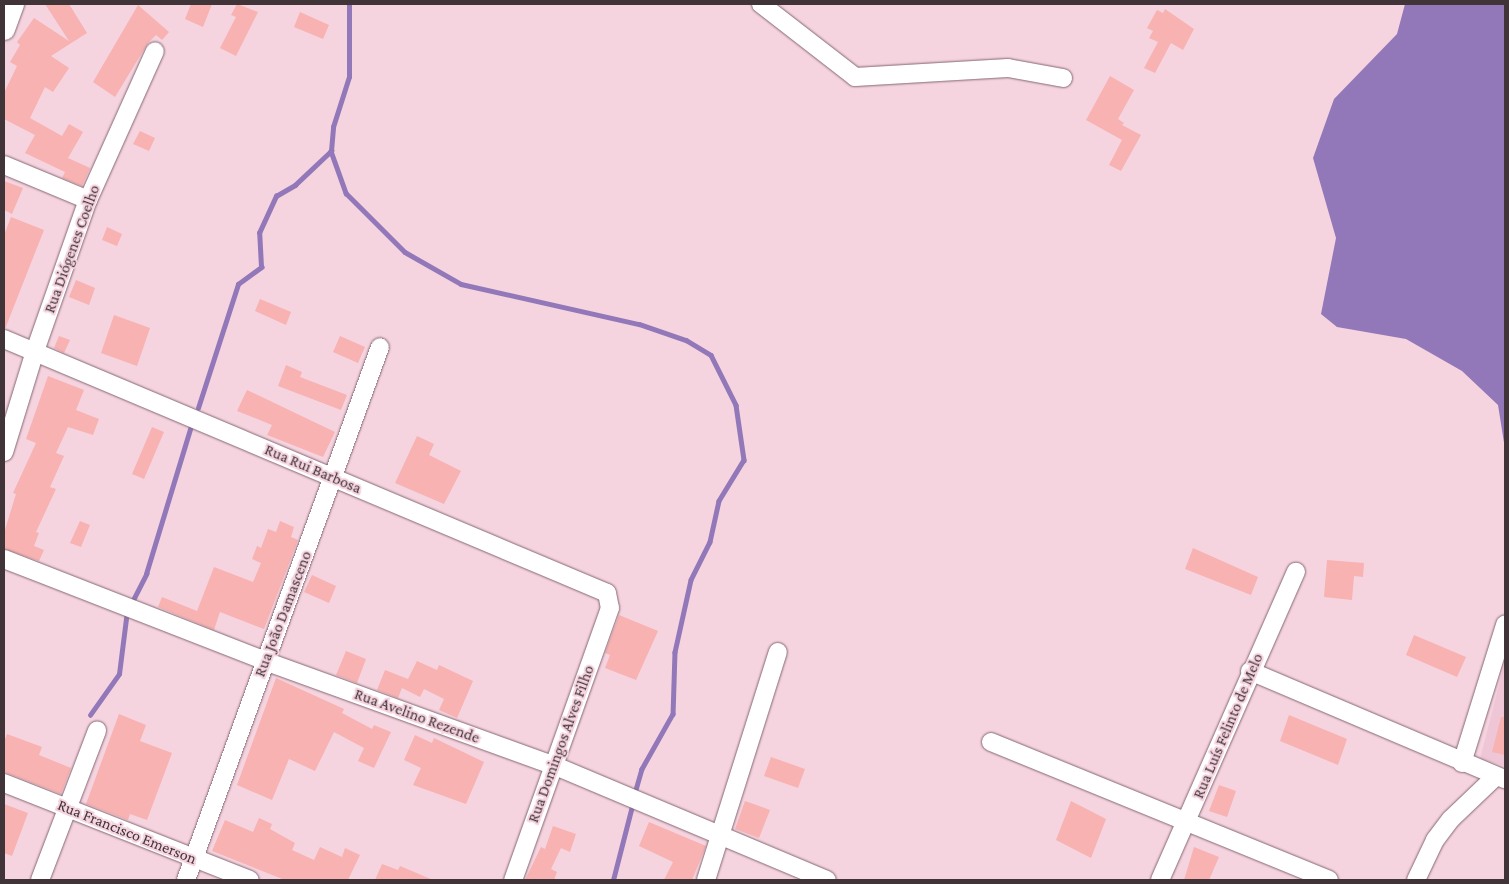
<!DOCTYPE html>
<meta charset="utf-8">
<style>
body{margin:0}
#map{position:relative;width:1509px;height:884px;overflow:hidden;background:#f5d4e0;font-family:"Crimson Pro",serif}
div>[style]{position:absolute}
.built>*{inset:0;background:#efc6d5}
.water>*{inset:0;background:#9278b9}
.stream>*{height:4.5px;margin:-2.25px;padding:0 2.25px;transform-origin:2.25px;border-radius:2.25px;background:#9278b9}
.building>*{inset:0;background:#f7b2b1}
.roads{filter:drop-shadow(0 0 1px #856772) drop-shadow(0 0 1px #856772)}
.minor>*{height:18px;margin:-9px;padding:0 9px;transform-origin:9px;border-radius:9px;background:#fff}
.major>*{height:22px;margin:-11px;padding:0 11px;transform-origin:11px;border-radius:11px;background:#fff}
span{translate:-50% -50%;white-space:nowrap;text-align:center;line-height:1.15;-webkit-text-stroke:4px #f5d4e0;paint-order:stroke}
.street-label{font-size:16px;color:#413439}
.frame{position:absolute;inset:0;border:5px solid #413439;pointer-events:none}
</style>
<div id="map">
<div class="built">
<i style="clip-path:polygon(1505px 661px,1505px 766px,1480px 759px)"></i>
</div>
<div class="water">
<i style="clip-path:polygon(1405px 4px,1505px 4px,1505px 449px,1498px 405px,1462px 371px,1406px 339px,1337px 327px,1321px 314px,1336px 238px,1313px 158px,1334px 99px,1397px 34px)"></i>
</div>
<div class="stream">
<i style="left:331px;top:151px;width:45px;rotate:70.3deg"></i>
<i style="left:346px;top:193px;width:83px;rotate:45deg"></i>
<i style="left:405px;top:252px;width:64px;rotate:29.7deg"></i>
<i style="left:461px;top:284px;width:182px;rotate:12.7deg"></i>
<i style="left:639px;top:324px;width:50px;rotate:18.8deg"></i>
<i style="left:686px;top:340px;width:29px;rotate:31deg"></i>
<i style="left:711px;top:355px;width:56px;rotate:63.4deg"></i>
<i style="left:736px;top:405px;width:56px;rotate:81.7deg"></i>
<i style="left:744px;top:460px;width:48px;rotate:121.4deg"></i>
<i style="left:719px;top:501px;width:42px;rotate:102.4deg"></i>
<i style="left:710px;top:542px;width:42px;rotate:116.6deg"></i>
<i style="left:691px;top:580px;width:74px;rotate:102.5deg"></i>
<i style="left:675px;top:652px;width:62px;rotate:91.8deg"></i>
<i style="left:673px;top:714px;width:63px;rotate:119.4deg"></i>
<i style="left:642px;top:769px;width:26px;rotate:106deg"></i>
<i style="left:198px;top:408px;width:130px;rotate:-72.1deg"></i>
<i style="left:238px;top:284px;width:29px;rotate:-36deg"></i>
<i style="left:261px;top:267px;width:34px;rotate:-93deg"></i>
<i style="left:259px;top:233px;width:41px;rotate:-65.3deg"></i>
<i style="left:276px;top:196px;width:22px;rotate:-30deg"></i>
<i style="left:295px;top:185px;width:50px;rotate:-43.4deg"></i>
<i style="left:331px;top:151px;width:24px;rotate:-85deg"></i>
<i style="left:333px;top:127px;width:52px;rotate:-72.3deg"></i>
<i style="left:349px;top:77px;width:73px;rotate:-90deg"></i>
<i style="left:131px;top:604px;width:34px;rotate:-63deg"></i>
<i style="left:146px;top:574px;width:152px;rotate:-73.1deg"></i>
<i style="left:90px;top:715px;width:50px;rotate:-54.7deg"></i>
<i style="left:119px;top:674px;width:64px;rotate:-82.8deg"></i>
<i style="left:613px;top:880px;width:81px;rotate:-75.6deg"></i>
</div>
<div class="building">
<i style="clip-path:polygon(45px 4px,69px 4px,87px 33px,51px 56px,69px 68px,53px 92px,45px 87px,30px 118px,62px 136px,69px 124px,83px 132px,68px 158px,90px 168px,82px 186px,62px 178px,65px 172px,25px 153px,35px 135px,4px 119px,4px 93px,17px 66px,10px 62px,20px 45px,17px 42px,34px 18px,69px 41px)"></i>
<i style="clip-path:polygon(191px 4px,212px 4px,203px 27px,185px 19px)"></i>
<i style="clip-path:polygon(237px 4px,258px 12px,236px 56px,220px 48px,236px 17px,231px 15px)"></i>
<i style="clip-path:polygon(138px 5px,169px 32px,162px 40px,156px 35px,148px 43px,115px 97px,93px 82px)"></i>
<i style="clip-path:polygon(1165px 9px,1194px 29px,1183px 50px,1171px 43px,1155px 73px,1144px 68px,1158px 42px,1149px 38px,1153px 31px,1147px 28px,1157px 10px,1163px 13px)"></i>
<i style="clip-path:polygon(300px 12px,329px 25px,323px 39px,294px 27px)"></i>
<i style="clip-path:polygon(1110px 76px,1134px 90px,1118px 119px,1124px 123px,1122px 125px,1141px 135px,1121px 171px,1109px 165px,1122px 140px,1086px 120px)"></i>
<i style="clip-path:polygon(140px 131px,155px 138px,149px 151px,133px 144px)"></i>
<i style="clip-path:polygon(4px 181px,23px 188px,12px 214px,4px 210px)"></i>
<i style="clip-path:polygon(11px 217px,44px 230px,5px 329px,4px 235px)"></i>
<i style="clip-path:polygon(107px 227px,122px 234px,117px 246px,102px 240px)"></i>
<i style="clip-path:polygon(76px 280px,95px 288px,89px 305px,69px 297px)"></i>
<i style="clip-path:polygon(260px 299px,291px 312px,286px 325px,255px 311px)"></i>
<i style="clip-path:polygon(114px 315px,150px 328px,137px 366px,101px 353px)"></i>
<i style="clip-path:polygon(59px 336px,70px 340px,64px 353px,54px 348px)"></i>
<i style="clip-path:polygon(340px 336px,365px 347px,358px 363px,333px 352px)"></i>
<i style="clip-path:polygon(286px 365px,302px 372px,300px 377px,347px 395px,341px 410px,278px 386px)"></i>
<i style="clip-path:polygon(48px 376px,84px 390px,76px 410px,99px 419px,93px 435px,68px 427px,56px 453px,64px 456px,50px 487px,56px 489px,36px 532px,39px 533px,34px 546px,44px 550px,39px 561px,4px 549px,4px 533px,16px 494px,13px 493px,36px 443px,26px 439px)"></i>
<i style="clip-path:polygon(247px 390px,335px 432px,323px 457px,267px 435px,272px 425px,237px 411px)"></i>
<i style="clip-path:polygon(152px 427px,164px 432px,144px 479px,132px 474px)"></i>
<i style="clip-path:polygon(417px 436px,434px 444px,429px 455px,461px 471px,444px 504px,395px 483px)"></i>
<i style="clip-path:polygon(80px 521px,90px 525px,81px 547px,70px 543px)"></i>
<i style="clip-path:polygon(280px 521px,294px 527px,291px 537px,298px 540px,264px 629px,220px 612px,214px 630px,158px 607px,162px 597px,197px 611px,214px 567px,253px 582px,261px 563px,252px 559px,257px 546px,261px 548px,268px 529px,276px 532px)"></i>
<i style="clip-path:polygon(1193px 548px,1258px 577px,1251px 595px,1185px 569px)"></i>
<i style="clip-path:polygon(1327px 560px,1364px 563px,1363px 577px,1354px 576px,1352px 600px,1324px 597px)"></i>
<i style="clip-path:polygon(312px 575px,336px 586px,329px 603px,304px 592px)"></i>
<i style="clip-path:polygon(619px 615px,658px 631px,636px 680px,605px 668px,610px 655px,605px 653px)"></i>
<i style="clip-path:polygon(1414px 635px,1466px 657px,1457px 677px,1406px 655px)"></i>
<i style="clip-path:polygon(346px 651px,366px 659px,357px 683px,336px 675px)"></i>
<i style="clip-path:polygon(417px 661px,437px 670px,439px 665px,473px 681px,457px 718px,439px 710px,444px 699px,424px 689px,420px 697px,402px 688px,398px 698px,377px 690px,385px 670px,408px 679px)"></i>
<i style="clip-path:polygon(276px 678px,344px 709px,342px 713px,372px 729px,374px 725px,391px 732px,374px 768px,358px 761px,364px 748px,334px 732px,315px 771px,289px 759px,272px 800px,237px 785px)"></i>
<i style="clip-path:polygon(119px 714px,146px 725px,140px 741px,172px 753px,147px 820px,130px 814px,128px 820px,86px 804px)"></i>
<i style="clip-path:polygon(1289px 715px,1347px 739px,1338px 765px,1280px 741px)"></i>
<i style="clip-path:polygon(1501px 717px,1505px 717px,1505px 755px,1492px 752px)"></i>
<i style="clip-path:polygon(7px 734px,42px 747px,39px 755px,71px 768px,61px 794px,4px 772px,4px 742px)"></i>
<i style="clip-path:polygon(415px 735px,432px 743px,434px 738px,484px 762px,466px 804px,413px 785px,421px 768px,404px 760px)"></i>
<i style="clip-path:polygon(771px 757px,805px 769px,798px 788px,764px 776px)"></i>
<i style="clip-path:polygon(1219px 785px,1236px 791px,1227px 817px,1209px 811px)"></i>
<i style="clip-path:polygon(745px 801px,770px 810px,759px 838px,735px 829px)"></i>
<i style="clip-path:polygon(1071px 801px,1106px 819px,1091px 858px,1056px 840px)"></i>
<i style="clip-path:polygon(4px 804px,28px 813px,12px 856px,4px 853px)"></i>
<i style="clip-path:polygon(259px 818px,272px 824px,270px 829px,295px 843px,292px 850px,314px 860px,320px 847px,342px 857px,345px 848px,360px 855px,348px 880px,285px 880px,212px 851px,225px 820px,253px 832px)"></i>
<i style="clip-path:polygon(649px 822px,706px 846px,692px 880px,664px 880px,673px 862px,639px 846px)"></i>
<i style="clip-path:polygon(553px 826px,576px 834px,570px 852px,561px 848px,551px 869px,557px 872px,554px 880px,525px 880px,541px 847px,545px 849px)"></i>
<i style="clip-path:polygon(1194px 847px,1219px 857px,1209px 880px,1184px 880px)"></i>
<i style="clip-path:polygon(382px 864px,398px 870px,400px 866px,433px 880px,375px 880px)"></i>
</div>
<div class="roads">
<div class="minor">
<i style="left:761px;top:4px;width:119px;rotate:37.8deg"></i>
<i style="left:855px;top:77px;width:153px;rotate:-3.4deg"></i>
<i style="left:1008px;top:68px;width:56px;rotate:10.3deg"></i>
<i style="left:4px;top:165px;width:91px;rotate:22.6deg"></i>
<i style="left:4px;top:339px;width:654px;rotate:22.84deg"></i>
<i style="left:607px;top:593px;width:15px;rotate:79deg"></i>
<i style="left:610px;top:608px;width:289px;rotate:109.6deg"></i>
<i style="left:4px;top:452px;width:106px;rotate:-72.9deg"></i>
<i style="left:35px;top:351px;width:160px;rotate:-70.7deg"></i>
<i style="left:88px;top:200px;width:163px;rotate:-65.8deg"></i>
<i style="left:4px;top:559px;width:280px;rotate:21.3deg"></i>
<i style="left:265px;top:661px;width:306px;rotate:19.9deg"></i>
<i style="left:553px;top:765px;width:297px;rotate:22.8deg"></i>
<i style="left:1250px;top:671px;width:277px;rotate:23deg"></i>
<i style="left:991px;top:742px;width:365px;rotate:22.2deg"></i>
<i style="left:1462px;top:763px;width:145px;rotate:-72.7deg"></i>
<i style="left:4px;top:783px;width:264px;rotate:21.5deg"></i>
<i style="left:40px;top:880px;width:160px;rotate:-69.1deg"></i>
<i style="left:186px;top:880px;width:567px;rotate:-70deg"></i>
<i style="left:706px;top:880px;width:239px;rotate:-72.5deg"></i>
<i style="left:1160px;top:880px;width:337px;rotate:-66.2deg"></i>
<i style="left:1416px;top:880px;width:44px;rotate:-64.6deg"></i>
<i style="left:1435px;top:840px;width:26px;rotate:-53deg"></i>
<i style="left:1451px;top:819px;width:62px;rotate:-43.7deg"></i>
</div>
<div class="major">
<i style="left:4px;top:29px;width:27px;rotate:-70deg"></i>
</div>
</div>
<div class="street-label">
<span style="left:72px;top:249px;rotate:-70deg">Rua Diógenes Coelho</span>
<span style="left:313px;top:469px;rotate:23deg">Rua Rui Barbosa</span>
<span style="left:283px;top:614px;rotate:-69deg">Rua João Damasceno</span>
<span style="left:417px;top:716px;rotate:20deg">Rua Avelino Rezende</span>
<span style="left:1228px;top:726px;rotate:-67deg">Rua Luís Felinto de Melo</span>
<span style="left:561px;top:744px;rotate:-70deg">Rua Domingos Alves Filho</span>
<span style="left:127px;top:832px;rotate:22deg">Rua Francisco Emerson</span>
</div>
<div class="frame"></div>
</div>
